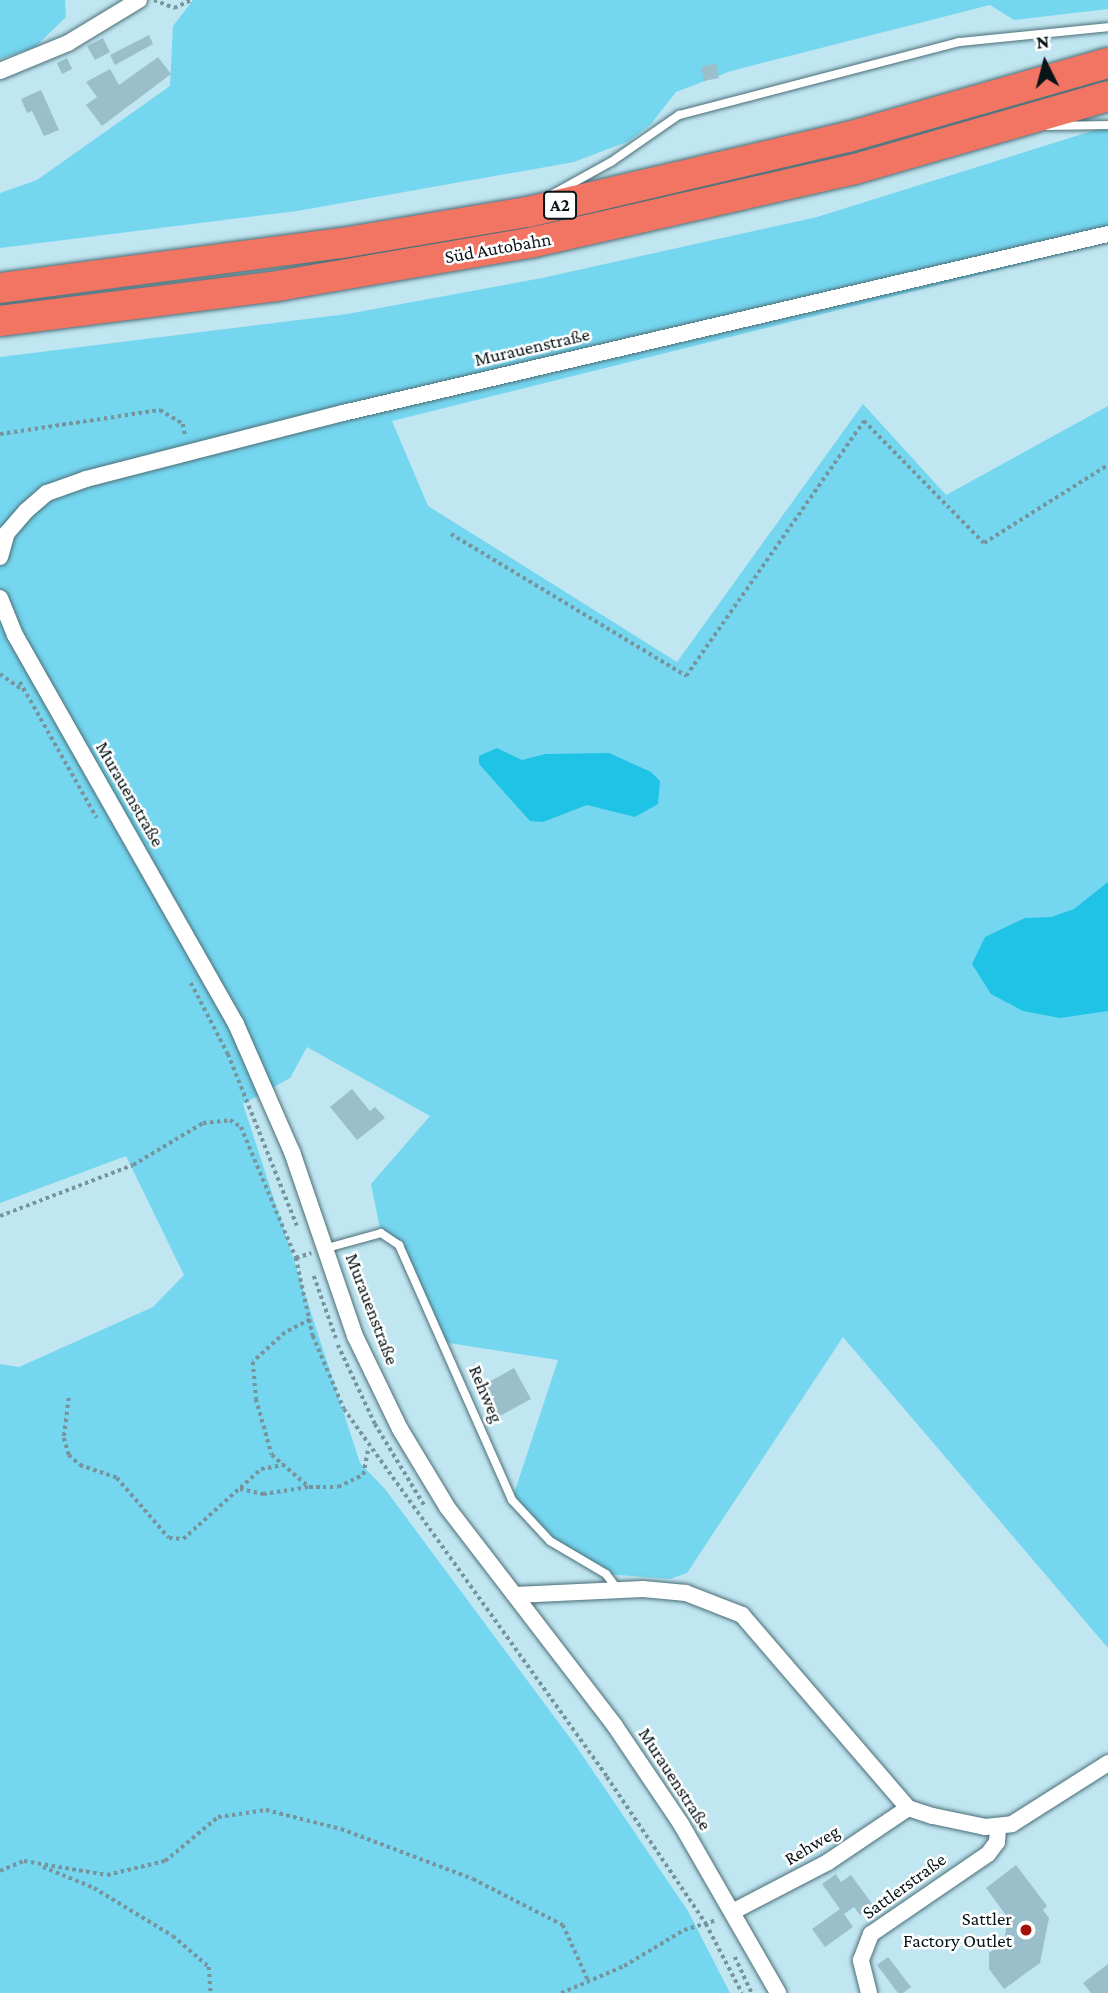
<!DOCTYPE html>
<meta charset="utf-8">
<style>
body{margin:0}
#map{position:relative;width:1108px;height:1993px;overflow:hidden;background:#c0e6f1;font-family:"Crimson Pro",serif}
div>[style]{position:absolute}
.green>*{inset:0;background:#75d6ef}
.water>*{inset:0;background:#1fc3e5}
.building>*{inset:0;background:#9abfca}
.path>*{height:3.5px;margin-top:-1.75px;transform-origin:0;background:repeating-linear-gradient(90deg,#77939c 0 3.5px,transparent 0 7px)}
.roads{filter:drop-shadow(0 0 2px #4b6e77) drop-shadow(0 0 2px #4b6e77)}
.service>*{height:8px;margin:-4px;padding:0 4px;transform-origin:4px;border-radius:4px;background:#fff}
.minor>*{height:16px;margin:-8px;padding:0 8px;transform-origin:8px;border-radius:8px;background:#fff}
.motorway>*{height:30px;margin:-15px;padding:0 15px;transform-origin:15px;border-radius:15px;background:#f27463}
.dots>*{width:19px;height:19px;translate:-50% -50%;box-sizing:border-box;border:4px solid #fff;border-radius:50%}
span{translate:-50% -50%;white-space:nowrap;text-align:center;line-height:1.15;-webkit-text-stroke:5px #fff;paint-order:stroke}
.shield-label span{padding:2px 5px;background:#fff;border:2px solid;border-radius:5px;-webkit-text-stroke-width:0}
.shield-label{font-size:18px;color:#071418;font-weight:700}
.street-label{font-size:19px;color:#071418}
.poi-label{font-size:19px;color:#071418}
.right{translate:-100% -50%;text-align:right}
.north{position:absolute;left:1010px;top:28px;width:70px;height:70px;-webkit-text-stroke:5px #fff;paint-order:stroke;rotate:354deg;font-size:19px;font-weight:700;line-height:28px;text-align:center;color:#071418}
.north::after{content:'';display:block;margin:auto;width:24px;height:32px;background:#071418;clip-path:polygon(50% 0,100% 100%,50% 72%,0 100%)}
</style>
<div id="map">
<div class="green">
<i style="clip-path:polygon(0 0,65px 0,66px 17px,35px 47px,0 59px)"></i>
<i style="clip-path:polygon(193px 0,1108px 0,1108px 9px,1014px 20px,990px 5px,731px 71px,676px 92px,651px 124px,629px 141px,574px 162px,297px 211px,0 248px,0 193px,37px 180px,170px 86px,173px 26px)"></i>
<i style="clip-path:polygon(1108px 126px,1108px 243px,392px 421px,428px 506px,677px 662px,863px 404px,946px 495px,1108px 406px,1108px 1648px,843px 1337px,687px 1573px,670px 1579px,606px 1574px,550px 1541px,512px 1500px,558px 1360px,442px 1342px,399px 1245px,381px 1233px,371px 1184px,430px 1116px,307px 1047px,290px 1078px,243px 1104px,360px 1463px,385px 1489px,576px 1746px,688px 1911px,730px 1993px,0 1993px,0 1364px,19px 1367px,153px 1307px,184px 1275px,126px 1156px,0 1203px,0 357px,347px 314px,542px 278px,817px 217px)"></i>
</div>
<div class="water">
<i style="clip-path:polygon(497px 748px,522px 760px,545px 754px,609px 753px,651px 772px,660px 781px,658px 804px,635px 817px,587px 805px,543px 822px,530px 821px,479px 764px,479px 756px)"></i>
<i style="clip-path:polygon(1108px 882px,1108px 1011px,1060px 1018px,1023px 1011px,991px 994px,972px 964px,985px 937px,1025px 918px,1051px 917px,1074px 909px)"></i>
</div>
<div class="building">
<i style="clip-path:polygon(149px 35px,153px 44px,115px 65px,110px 55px)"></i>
<i style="clip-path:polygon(103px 38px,110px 52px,95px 60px,87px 46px)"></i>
<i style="clip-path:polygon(158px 57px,171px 74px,102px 126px,86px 105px,97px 97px,86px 82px,110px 69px,119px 85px)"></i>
<i style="clip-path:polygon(67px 58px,72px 69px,62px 74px,57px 63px)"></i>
<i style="clip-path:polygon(716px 63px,719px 78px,704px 81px,701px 67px)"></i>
<i style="clip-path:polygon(41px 90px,59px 130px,44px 136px,32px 111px,27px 113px,21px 99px)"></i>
<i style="clip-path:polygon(352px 1089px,370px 1111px,375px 1107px,385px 1118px,357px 1140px,330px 1107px)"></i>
<i style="clip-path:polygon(514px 1368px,531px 1399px,496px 1418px,480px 1387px)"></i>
<i style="clip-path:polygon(1016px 1865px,1047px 1906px,1043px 1910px,1049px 1918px,1040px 1963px,1004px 1989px,989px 1969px,989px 1953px,1004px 1942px,1008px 1918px,986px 1888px)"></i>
<i style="clip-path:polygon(836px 1874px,841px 1882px,851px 1875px,873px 1905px,860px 1915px,854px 1907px,844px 1914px,853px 1927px,825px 1947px,812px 1929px,840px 1909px,822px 1884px)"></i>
<i style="clip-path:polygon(888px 1957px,911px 1987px,903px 1993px,898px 1993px,877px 1965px)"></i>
<i style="clip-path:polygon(1108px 1964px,1108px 1993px,1091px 1993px,1083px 1983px)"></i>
</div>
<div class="path">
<i style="left:154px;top:0;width:22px;rotate:22deg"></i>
<i style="left:174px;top:8px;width:19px;rotate:-25deg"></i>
<i style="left:0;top:434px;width:162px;rotate:-8.5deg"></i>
<i style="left:160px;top:410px;width:27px;rotate:31deg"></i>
<i style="left:183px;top:424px;width:11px;rotate:80deg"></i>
<i style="left:451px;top:534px;width:275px;rotate:31.1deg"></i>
<i style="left:686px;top:676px;width:311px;rotate:-55.1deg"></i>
<i style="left:864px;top:421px;width:171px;rotate:45.5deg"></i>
<i style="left:984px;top:543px;width:146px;rotate:-32.2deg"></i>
<i style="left:0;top:674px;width:29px;rotate:35deg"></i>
<i style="left:20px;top:682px;width:156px;rotate:60.5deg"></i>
<i style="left:191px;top:983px;width:80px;rotate:62.5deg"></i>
<i style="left:228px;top:1054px;width:185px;rotate:68.1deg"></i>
<i style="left:0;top:1216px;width:142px;rotate:-21deg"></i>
<i style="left:133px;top:1165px;width:82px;rotate:-31deg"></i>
<i style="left:203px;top:1123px;width:27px;rotate:-6deg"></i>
<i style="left:230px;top:1120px;width:13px;rotate:32deg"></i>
<i style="left:241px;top:1127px;width:142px;rotate:67.2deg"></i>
<i style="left:296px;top:1258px;width:80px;rotate:77.7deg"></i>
<i style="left:313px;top:1336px;width:79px;rotate:67deg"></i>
<i style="left:344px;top:1409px;width:452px;rotate:54.4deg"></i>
<i style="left:607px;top:1777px;width:177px;rotate:56deg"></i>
<i style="left:706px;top:1924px;width:78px;rotate:62.4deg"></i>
<i style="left:296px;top:1258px;width:16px;rotate:-18deg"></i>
<i style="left:314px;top:1276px;width:66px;rotate:70.5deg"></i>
<i style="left:310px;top:1320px;width:28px;rotate:153deg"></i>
<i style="left:285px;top:1333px;width:43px;rotate:137.8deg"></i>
<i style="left:253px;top:1362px;width:37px;rotate:85deg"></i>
<i style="left:256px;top:1399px;width:58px;rotate:74.1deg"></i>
<i style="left:272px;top:1455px;width:49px;rotate:40.9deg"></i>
<i style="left:309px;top:1487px;width:29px"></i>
<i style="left:338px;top:1487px;width:28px;rotate:-26deg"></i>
<i style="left:363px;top:1475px;width:25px;rotate:-79deg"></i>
<i style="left:338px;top:1345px;width:87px;rotate:64.9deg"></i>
<i style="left:375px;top:1424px;width:95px;rotate:58.8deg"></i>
<i style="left:69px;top:1398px;width:40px;rotate:97.1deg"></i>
<i style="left:64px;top:1438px;width:18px;rotate:74deg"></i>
<i style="left:69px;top:1455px;width:15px;rotate:42deg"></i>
<i style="left:80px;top:1465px;width:39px;rotate:19deg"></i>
<i style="left:117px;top:1478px;width:79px;rotate:49.1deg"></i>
<i style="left:169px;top:1538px;width:14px;rotate:4deg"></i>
<i style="left:183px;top:1539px;width:105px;rotate:-41.9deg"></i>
<i style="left:261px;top:1469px;width:23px;rotate:-10deg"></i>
<i style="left:240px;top:1489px;width:24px;rotate:12deg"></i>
<i style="left:263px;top:1494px;width:47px;rotate:-8.7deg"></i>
<i style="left:43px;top:1867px;width:55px;rotate:22.4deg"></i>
<i style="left:94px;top:1888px;width:92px;rotate:31.3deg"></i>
<i style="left:173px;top:1936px;width:48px;rotate:40.7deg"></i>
<i style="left:209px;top:1967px;width:26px;rotate:86deg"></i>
<i style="left:0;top:1871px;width:26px;rotate:-23deg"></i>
<i style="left:24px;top:1861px;width:84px;rotate:9.6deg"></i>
<i style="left:107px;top:1875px;width:60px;rotate:-13.6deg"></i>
<i style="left:165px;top:1861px;width:69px;rotate:-39.7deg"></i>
<i style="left:218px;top:1817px;width:49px;rotate:-8.3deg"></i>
<i style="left:266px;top:1810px;width:77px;rotate:14.2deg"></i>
<i style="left:341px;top:1829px;width:141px;rotate:20.7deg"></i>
<i style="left:473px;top:1879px;width:101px;rotate:27.1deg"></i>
<i style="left:563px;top:1925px;width:60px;rotate:65.6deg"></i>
<i style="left:735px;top:1957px;width:40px;rotate:65deg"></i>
<i style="left:561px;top:1993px;width:69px;rotate:-23.2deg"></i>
<i style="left:624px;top:1966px;width:70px;rotate:-31deg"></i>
<i style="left:684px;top:1930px;width:34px;rotate:-17deg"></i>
</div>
<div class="roads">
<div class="service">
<i style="left:1048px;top:126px;width:60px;rotate:-1deg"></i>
<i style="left:553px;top:194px;width:66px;rotate:-28.9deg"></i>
<i style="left:611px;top:162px;width:83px;rotate:-34.7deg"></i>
<i style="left:679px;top:115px;width:289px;rotate:-14.6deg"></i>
<i style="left:959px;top:42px;width:150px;rotate:-5.7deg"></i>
<i style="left:327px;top:1248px;width:56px;rotate:-15.5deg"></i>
<i style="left:381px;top:1233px;width:22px;rotate:34deg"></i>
<i style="left:399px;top:1245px;width:279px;rotate:66.1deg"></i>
<i style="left:512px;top:1500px;width:56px;rotate:47.2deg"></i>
<i style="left:550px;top:1541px;width:65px;rotate:30.5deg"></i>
<i style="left:606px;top:1574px;width:20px;rotate:53deg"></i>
</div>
<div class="minor">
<i style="left:0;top:71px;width:74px;rotate:-22.4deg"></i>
<i style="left:68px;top:43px;width:83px;rotate:-31.2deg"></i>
<i style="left:0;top:557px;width:25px;rotate:-74deg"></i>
<i style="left:7px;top:533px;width:29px;rotate:-49deg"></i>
<i style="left:26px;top:511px;width:28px;rotate:-41deg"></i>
<i style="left:47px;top:493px;width:41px;rotate:-19.7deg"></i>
<i style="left:86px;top:479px;width:265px;rotate:-14.4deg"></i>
<i style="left:343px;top:413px;width:786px;rotate:-13.17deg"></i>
<i style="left:0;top:598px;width:40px;rotate:68deg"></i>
<i style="left:15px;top:635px;width:447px;rotate:60.4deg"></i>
<i style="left:236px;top:1024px;width:140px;rotate:66.4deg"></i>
<i style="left:292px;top:1152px;width:194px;rotate:71.1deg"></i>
<i style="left:355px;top:1336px;width:103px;rotate:64.2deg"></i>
<i style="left:400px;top:1429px;width:91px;rotate:58.9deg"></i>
<i style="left:447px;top:1507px;width:276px;rotate:52.5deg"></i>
<i style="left:615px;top:1726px;width:118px;rotate:56deg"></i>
<i style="left:681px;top:1824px;width:195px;rotate:60.1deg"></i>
<i style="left:515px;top:1595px;width:128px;rotate:-2.7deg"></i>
<i style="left:643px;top:1589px;width:43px;rotate:5.3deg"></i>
<i style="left:686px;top:1593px;width:60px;rotate:21.4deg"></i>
<i style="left:742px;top:1615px;width:255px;rotate:49.3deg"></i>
<i style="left:908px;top:1808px;width:26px;rotate:18deg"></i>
<i style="left:933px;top:1816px;width:53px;rotate:11.9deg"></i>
<i style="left:985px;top:1827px;width:27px;rotate:-6deg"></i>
<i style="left:1012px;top:1824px;width:114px;rotate:-32.4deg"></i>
<i style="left:734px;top:1911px;width:106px;rotate:-27.5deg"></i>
<i style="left:828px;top:1862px;width:97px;rotate:-34deg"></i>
<i style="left:869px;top:1993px;width:34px;rotate:-104deg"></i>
<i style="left:861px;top:1960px;width:28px;rotate:-69deg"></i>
<i style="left:871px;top:1934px;width:142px;rotate:-34.4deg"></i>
<i style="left:988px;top:1854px;width:15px;rotate:-53deg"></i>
<i style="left:997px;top:1842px;width:16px;rotate:-86deg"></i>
</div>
<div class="motorway">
<i style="left:0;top:288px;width:345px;rotate:-7.5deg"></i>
<i style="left:342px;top:243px;width:189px;rotate:-9.5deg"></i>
<i style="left:528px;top:212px;width:329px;rotate:-13.2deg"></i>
<i style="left:848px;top:137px;width:270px;rotate:-15.9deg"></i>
<i style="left:0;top:321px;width:285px;rotate:-7.2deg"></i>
<i style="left:283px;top:285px;width:255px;rotate:-9.7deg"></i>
<i style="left:534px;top:242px;width:326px;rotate:-12.8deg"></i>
<i style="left:852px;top:170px;width:266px;rotate:-16.1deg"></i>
</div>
</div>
<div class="dots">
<i style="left:1026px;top:1930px;background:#a51107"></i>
</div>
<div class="shield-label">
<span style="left:560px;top:205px">A2</span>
</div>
<div class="street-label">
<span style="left:498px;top:248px;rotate:-10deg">Süd Autobahn</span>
<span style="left:532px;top:347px;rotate:-13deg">Murauenstraße</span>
<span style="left:130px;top:794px;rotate:60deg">Murauenstraße</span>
<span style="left:372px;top:1309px;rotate:69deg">Murauenstraße</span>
<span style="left:486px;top:1394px;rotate:67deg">Rehweg</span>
<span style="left:675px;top:1779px;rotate:57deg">Murauenstraße</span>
<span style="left:812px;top:1845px;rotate:-31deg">Rehweg</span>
<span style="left:904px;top:1886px;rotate:-36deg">Sattlerstraße</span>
</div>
<div class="poi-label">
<span class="right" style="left:1012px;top:1930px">Sattler<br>Factory Outlet</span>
</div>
<div class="north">N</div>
</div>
